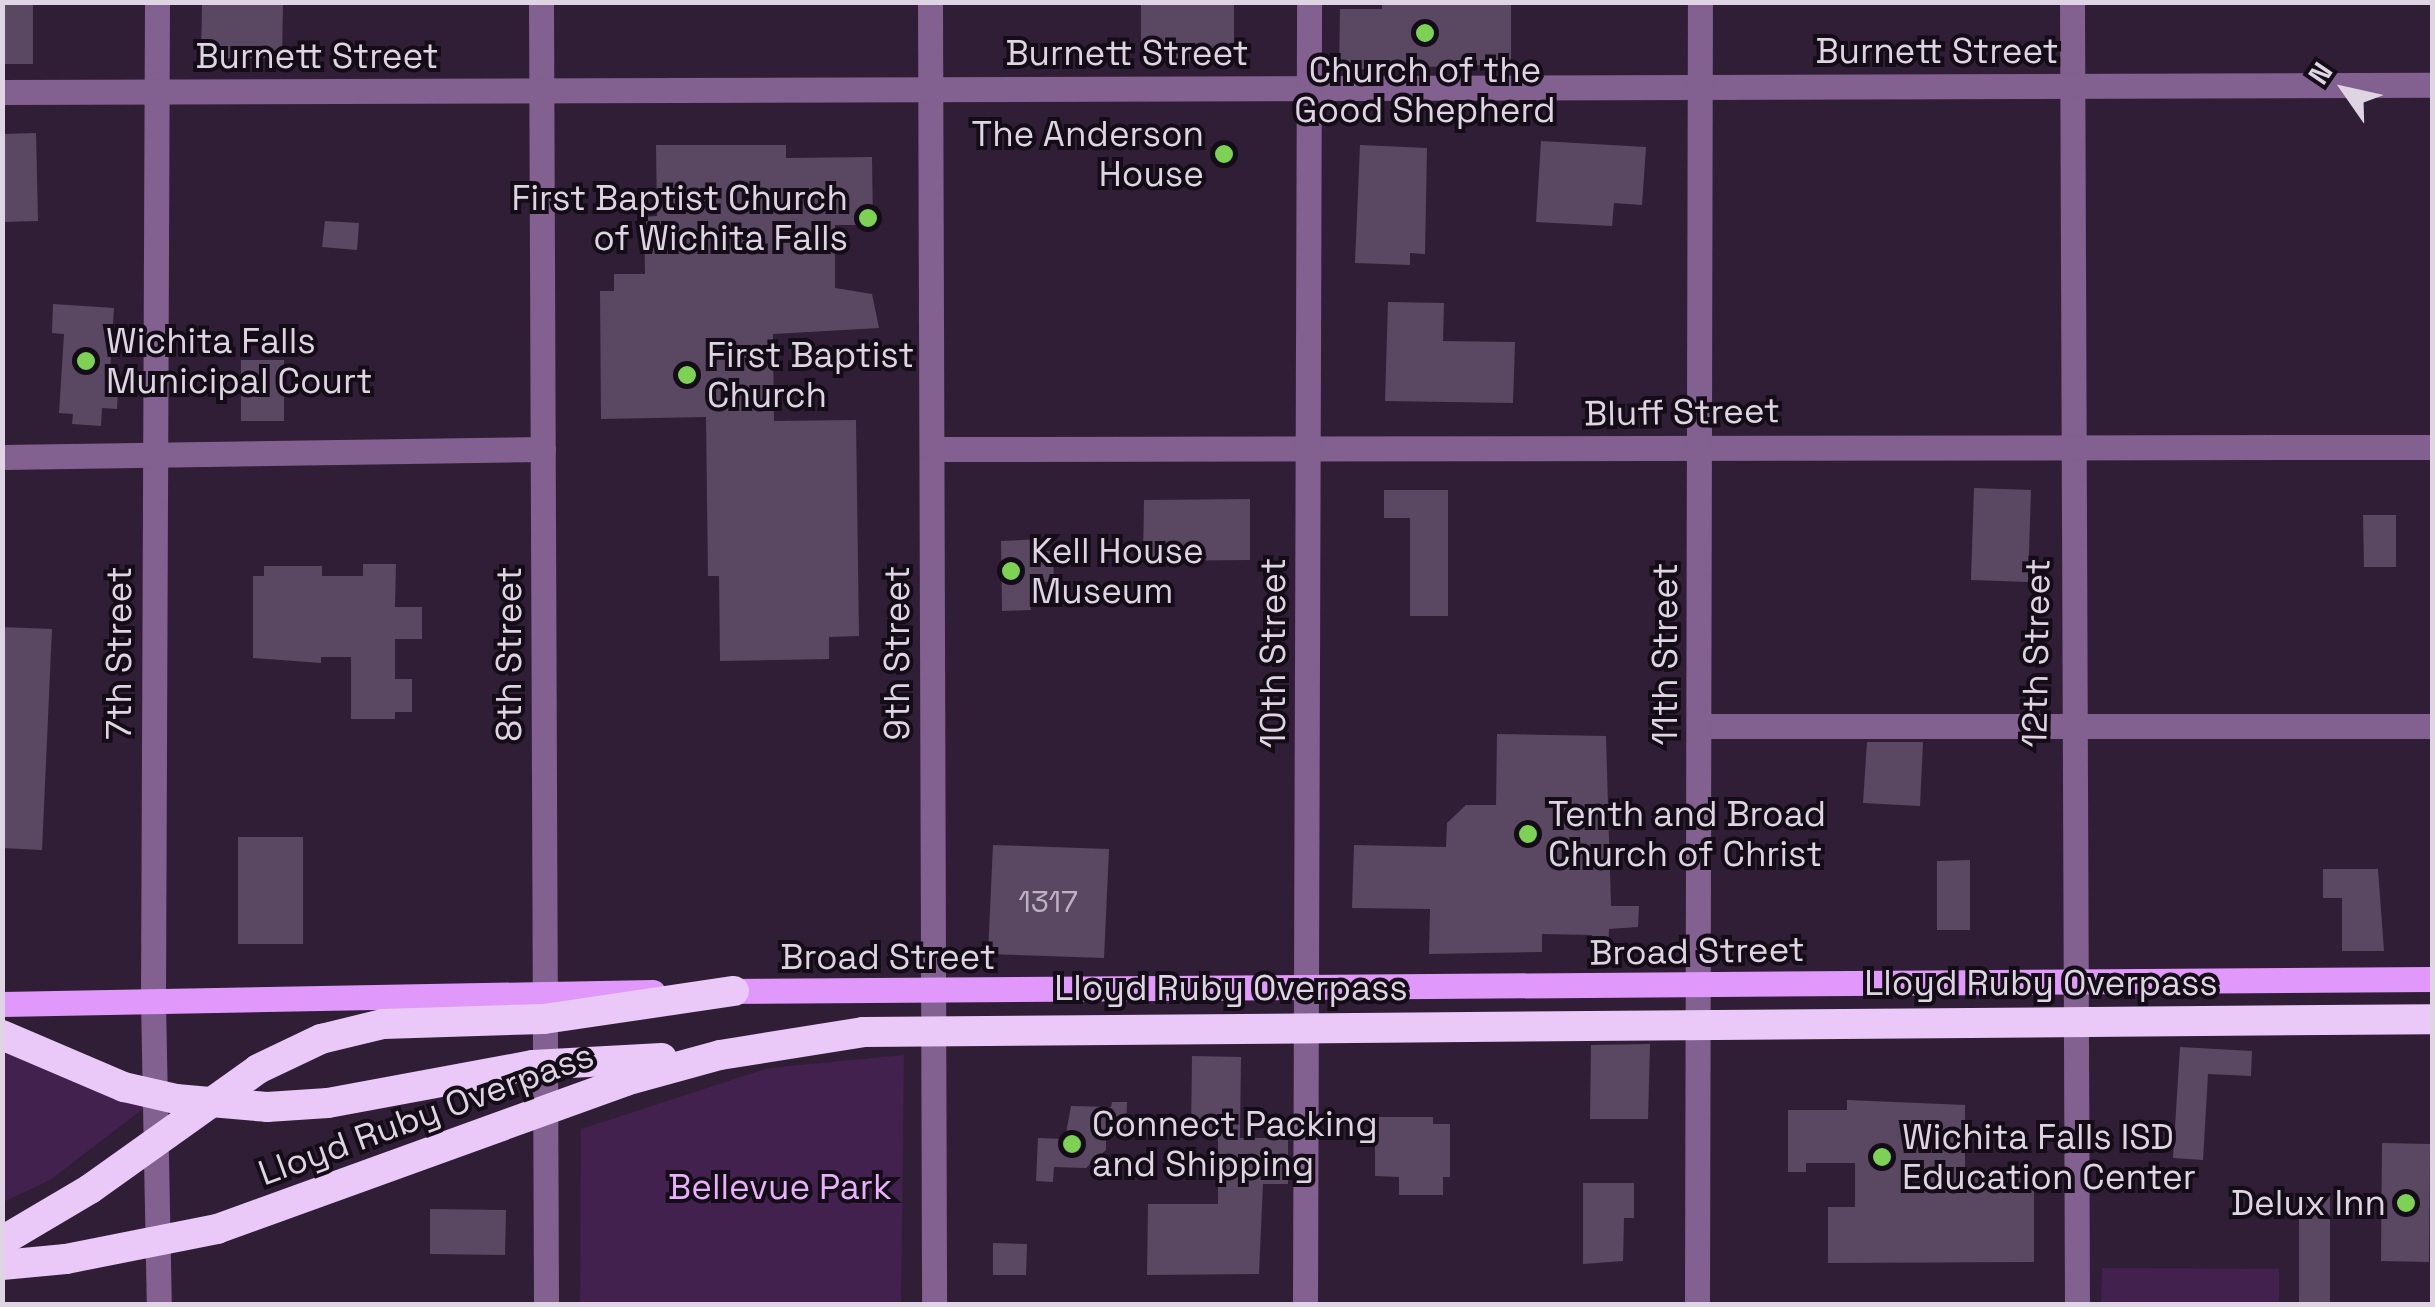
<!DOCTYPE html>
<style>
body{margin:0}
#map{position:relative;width:2435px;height:1307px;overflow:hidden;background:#301e36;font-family:"Space Grotesk",sans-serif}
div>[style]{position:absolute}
.green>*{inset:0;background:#43214f}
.building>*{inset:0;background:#5a4761}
.minor>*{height:25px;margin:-12.5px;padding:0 12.5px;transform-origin:12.5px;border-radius:12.5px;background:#82608f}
.major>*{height:25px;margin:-12.5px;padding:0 12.5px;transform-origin:12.5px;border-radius:12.5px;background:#e098fa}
.highway>*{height:30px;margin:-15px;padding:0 15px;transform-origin:15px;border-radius:15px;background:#eac8f7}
.highway-bridge>*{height:30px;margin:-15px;padding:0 15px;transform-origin:15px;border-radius:15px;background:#eac8f7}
.dots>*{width:28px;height:28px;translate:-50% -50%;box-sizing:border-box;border:5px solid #140c16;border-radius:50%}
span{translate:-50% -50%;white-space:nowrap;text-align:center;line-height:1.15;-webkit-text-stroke:8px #140c16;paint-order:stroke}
.number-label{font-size:30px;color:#beb1c2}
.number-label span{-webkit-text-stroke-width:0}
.street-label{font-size:35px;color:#dfd4e3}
.poi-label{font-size:35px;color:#dfd4e3}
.right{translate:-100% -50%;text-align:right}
.left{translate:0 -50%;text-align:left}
.park-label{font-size:35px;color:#e8b0fd}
.frame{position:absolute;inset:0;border:5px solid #dfd4e3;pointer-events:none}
.north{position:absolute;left:2295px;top:40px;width:100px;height:100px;-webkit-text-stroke:8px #140c16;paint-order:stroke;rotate:304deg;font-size:28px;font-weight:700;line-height:40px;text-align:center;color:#dfd4e3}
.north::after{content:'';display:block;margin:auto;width:35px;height:45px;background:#dfd4e3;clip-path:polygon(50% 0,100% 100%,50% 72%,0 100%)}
</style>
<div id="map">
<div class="green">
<i style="clip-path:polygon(2px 1042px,148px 1105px,50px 1180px,3px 1202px)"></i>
<i style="clip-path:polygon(904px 1055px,901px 1304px,580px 1304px,581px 1129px,769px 1068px)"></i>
<i style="clip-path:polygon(2102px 1268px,2279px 1269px,2279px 1304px,2101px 1304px)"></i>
</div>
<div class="building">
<i style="clip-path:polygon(2px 2px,33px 2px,33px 64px,2px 64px)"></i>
<i style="clip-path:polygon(202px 2px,283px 2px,282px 58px,201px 59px)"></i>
<i style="clip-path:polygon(1141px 2px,1234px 2px,1234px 62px,1141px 61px)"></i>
<i style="clip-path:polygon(1382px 2px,1511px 2px,1511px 64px,1339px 70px,1340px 9px,1382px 9px)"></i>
<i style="clip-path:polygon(36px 133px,38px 221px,2px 222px,2px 134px)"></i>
<i style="clip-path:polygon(1541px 141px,1646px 147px,1642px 205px,1614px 203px,1612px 226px,1536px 222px)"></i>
<i style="clip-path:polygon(656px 145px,786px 145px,786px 158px,872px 157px,873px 225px,835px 225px,835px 288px,872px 294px,879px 328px,773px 334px,774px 421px,856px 420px,859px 636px,829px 637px,829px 659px,720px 661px,719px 576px,708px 576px,706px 417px,601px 419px,600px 291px,614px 291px,614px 274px,645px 274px,644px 217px,657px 216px)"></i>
<i style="clip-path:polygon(1360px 145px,1427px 148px,1425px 254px,1410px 253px,1410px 265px,1355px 263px)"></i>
<i style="clip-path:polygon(325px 221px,359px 223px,357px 250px,322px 247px)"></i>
<i style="clip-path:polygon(1388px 302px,1444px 303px,1443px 341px,1515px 342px,1513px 403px,1385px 401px)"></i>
<i style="clip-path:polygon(53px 304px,114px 308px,109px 389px,118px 389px,117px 409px,102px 408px,101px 426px,72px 424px,73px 414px,59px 413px,64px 334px,52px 333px)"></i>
<i style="clip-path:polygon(241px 360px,284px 360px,284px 421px,241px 421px)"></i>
<i style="clip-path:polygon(1974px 488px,2031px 490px,2028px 582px,1971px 580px)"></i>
<i style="clip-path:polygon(1384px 490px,1448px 490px,1448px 616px,1410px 616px,1410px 518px,1384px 518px)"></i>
<i style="clip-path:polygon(1250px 499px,1250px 560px,1143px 561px,1144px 500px)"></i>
<i style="clip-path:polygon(2363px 515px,2396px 515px,2396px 567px,2364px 567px)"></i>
<i style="clip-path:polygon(1041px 539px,1041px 551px,1053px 551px,1054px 582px,1041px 582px,1041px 593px,1030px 593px,1031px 610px,1002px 611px,1001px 541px)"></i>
<i style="clip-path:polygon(363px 564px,396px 564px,395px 607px,422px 607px,422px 639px,395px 639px,395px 679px,412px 679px,412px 712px,395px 712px,395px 719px,351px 719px,351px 657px,321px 657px,321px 663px,253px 658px,253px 576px,264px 576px,264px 566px,322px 566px,322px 576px,363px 576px)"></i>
<i style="clip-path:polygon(2px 627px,52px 629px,42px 850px,2px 848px)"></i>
<i style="clip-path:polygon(1497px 734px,1606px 736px,1611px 906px,1639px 906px,1638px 927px,1609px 929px,1608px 949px,1592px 951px,1592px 935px,1542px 934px,1542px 952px,1429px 954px,1430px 909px,1352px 908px,1354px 845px,1446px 847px,1447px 823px,1466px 805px,1496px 805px)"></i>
<i style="clip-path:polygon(1867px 742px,1923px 742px,1920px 806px,1863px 803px)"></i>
<i style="clip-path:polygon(238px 837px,303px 837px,303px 944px,238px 944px)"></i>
<i style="clip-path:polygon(993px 845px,1109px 849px,1104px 958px,988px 954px)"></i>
<i style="clip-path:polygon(1970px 860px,1970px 930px,1937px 930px,1937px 861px)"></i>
<i style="clip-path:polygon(2323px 869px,2378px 869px,2384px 951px,2342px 951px,2342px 898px,2323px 898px)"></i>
<i style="clip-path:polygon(1650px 1044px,1648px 1119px,1590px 1119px,1591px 1045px)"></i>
<i style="clip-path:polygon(2180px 1047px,2252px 1051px,2251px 1076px,2208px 1074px,2203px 1160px,2173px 1158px)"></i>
<i style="clip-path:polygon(1192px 1056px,1241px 1057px,1240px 1138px,1288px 1138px,1288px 1184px,1263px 1184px,1259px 1274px,1147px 1275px,1148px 1204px,1218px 1204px,1218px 1133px,1191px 1133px)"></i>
<i style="clip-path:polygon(1847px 1100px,1965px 1105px,1965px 1173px,2034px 1173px,2034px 1262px,1828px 1263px,1828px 1207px,1855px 1207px,1855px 1163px,1806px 1163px,1806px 1172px,1788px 1172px,1788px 1110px,1847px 1110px)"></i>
<i style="clip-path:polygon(1112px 1102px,1127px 1102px,1126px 1131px,1106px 1136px,1106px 1150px,1086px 1168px,1054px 1167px,1053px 1182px,1036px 1181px,1038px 1138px,1065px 1139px,1071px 1106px,1111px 1107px)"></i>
<i style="clip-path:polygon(1375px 1117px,1433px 1117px,1433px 1124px,1450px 1124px,1450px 1177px,1443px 1177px,1443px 1195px,1399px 1195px,1399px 1177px,1375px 1176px)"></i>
<i style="clip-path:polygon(2382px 1143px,2430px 1144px,2429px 1262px,2381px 1261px)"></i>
<i style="clip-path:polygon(1583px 1183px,1634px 1183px,1634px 1218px,1624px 1218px,1623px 1261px,1583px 1264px)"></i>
<i style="clip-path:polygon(2299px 1196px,2330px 1196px,2330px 1304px,2299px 1304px)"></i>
<i style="clip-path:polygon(430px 1209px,506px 1210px,505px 1255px,430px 1254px)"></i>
<i style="clip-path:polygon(993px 1243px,1027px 1244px,1026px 1275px,993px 1275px)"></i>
</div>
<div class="minor">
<i style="left:157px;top:2px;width:999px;rotate:90.23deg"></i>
<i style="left:153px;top:1001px;width:303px;rotate:88.9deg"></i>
<i style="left:541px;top:2px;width:1302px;rotate:89.78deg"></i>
<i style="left:930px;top:2px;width:1302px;rotate:89.82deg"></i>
<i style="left:2072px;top:2px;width:1302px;rotate:89.78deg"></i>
<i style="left:2px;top:92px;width:2430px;rotate:-0.17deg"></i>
<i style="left:932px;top:449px;width:1500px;rotate:-0.08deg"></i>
<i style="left:2px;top:457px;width:541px;rotate:-0.85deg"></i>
<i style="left:1701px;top:726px;width:731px"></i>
<i style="left:1305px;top:1304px;width:1302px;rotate:-89.82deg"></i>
<i style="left:1697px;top:1304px;width:1302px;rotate:-89.87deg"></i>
</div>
<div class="major">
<i style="left:718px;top:991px;width:1714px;rotate:-0.4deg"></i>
<i style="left:2px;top:1004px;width:651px;rotate:-1.06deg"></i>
</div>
<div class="highway">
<i style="left:258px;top:1069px;width:70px;rotate:-25.5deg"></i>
<i style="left:321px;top:1039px;width:64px;rotate:-13.6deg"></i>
<i style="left:383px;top:1024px;width:161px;rotate:-1.8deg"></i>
<i style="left:544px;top:1019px;width:192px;rotate:-8.4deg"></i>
<i style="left:2px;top:1241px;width:102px;rotate:-30.6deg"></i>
<i style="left:2px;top:1265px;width:64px;rotate:-5.4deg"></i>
</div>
<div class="highway-bridge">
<i style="left:2px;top:1035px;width:133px;rotate:23.1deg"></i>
<i style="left:124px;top:1087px;width:53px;rotate:13deg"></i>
<i style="left:176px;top:1099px;width:91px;rotate:5deg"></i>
<i style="left:267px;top:1107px;width:61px;rotate:-3.8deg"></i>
<i style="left:328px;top:1103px;width:208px;rotate:-10.5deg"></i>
<i style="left:533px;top:1065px;width:129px;rotate:-3.1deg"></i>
<i style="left:90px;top:1189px;width:206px;rotate:-35.5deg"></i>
<i style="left:66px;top:1259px;width:154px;rotate:-11.2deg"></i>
<i style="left:217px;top:1229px;width:434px;rotate:-19.9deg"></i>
<i style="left:625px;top:1081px;width:98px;rotate:-15.3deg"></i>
<i style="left:720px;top:1055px;width:145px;rotate:-9.1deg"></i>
<i style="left:863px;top:1032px;width:1569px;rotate:-0.47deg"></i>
</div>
<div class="dots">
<i style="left:1425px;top:33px;background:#7dd154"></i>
<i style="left:1224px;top:154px;background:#7dd154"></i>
<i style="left:868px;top:218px;background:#7dd154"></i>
<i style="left:86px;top:361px;background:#7dd154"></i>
<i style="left:687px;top:375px;background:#7dd154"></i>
<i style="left:1011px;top:571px;background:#7dd154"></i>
<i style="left:1528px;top:834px;background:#7dd154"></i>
<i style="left:1072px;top:1144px;background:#7dd154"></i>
<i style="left:1882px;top:1157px;background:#7dd154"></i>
<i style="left:2406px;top:1203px;background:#7dd154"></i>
</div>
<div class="number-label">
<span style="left:1048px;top:902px">1317</span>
</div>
<div class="street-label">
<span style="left:1937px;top:51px">Burnett Street</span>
<span style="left:1127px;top:53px">Burnett Street</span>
<span style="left:317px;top:56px">Burnett Street</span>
<span style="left:1682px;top:412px;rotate:-1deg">Bluff Street</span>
<span style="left:119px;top:653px;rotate:-90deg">7th Street</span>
<span style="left:897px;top:653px;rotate:-90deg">9th Street</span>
<span style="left:1273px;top:653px;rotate:-90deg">10th Street</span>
<span style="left:2036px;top:653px;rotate:-89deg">12th Street</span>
<span style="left:509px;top:654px;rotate:-90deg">8th Street</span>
<span style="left:1665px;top:654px;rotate:-90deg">11th Street</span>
<span style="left:1697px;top:951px;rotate:-1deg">Broad Street</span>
<span style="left:888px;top:957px">Broad Street</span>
<span style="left:2041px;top:983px">Lloyd Ruby Overpass</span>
<span style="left:1231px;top:988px">Lloyd Ruby Overpass</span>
<span style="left:426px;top:1114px;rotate:-20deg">Lloyd Ruby Overpass</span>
</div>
<div class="poi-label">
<span style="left:1425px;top:90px">Church of the<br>Good Shepherd</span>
<span class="right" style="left:1204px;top:154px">The Anderson<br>House</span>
<span class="right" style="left:848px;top:218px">First Baptist Church<br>of Wichita Falls</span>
<span class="left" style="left:106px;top:361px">Wichita Falls<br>Municipal Court</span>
<span class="left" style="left:707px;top:375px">First Baptist<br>Church</span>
<span class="left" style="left:1031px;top:571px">Kell House<br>Museum</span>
<span class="left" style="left:1548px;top:834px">Tenth and Broad<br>Church of Christ</span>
<span class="left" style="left:1092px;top:1144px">Connect Packing<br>and Shipping</span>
<span class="left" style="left:1902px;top:1157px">Wichita Falls ISD<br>Education Center</span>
<span class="right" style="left:2386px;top:1203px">Delux Inn</span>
</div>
<div class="park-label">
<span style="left:780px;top:1187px">Bellevue Park</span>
</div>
<div class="frame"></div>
<div class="north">N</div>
</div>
